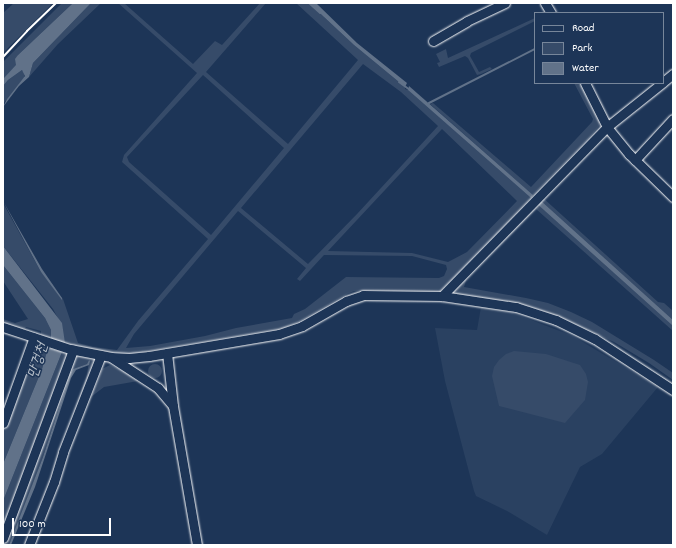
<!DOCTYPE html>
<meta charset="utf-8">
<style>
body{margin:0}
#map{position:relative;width:676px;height:548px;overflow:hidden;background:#1d3557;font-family:Dekko,"Poor Story",sans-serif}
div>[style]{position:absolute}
.built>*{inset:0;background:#2a4161}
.green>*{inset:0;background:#364b69}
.round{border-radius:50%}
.water>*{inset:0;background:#617289}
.stream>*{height:2px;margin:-1px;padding:0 1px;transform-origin:1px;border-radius:1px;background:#617289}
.roads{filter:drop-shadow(0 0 1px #fff) drop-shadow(0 0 1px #fff)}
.minor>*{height:9px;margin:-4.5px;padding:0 4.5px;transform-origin:4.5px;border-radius:4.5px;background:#1d3557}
.rail>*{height:2px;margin:-1px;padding:0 1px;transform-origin:1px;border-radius:1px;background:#fff}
span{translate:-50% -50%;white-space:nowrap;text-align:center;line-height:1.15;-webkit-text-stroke:3px #1d3557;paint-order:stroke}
.water-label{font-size:15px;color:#b8c0ca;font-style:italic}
.frame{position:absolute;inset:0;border:4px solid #fff;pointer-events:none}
.legend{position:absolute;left:534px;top:12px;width:130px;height:72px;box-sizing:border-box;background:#1d3557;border:1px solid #77869a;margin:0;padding:5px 7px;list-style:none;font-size:12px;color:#fff}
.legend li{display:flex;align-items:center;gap:8px;height:20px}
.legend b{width:20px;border:1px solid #77869a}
.scale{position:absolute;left:12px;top:518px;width:99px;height:18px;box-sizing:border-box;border:2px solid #fff;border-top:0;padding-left:5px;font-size:12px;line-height:14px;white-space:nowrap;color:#fff;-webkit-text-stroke:3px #1d3557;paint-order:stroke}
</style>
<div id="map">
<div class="built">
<i style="clip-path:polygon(481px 307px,510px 312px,573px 336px,658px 387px,602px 454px,580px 467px,547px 535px,507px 511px,476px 496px,474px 491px,445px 381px,435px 328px,477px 330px)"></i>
</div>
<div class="green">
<i style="clip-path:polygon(14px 3px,53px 3px,3px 53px,3px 13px)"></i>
<i style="clip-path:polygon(62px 3px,73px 3px,18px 55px,17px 65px,3px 79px,3px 62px)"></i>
<i style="clip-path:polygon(91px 3px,101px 3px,58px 44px,29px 77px,33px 63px)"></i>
<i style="clip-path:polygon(evenodd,118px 3px,124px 3px,193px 64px,215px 41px,222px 45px,260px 3px,266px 3px,206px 72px,288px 144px,358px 60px,296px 3px,309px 3px,354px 45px,405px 87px,405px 89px,408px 90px,531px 198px,439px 293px,373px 290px,354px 291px,347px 294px,300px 321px,284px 328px,131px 354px,97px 351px,65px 343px,60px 322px,53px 309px,3px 246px,3px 203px,41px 272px,63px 299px,78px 343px,93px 347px,117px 350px,138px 321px,208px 239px,122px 162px,124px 155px,197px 73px,118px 3px,363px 64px,401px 92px,438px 126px,357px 214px,308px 264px,241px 208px,363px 64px,118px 3px,203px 75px,284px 148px,211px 235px,129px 162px,127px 157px,203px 75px,118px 3px,442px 129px,517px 201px,467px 252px,448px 262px,412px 253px,328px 251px,442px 129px,118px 3px,238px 211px,306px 268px,297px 279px,300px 281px,324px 255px,412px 256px,446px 265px,447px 269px,444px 276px,439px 278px,346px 277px,305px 309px,294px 314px,292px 318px,236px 328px,205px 336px,150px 346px,126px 348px,134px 334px,238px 211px)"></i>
<i style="clip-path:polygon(535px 18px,535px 21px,471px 53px,470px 56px,479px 72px,490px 67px,492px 69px,481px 74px,477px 75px,468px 58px,465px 56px,439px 67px,437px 63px,440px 62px,436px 54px,446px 49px,448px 58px)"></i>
<i style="clip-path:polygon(22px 70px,25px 73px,24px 78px,3px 104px,3px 86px,8px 80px)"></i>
<i style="clip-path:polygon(574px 83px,581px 83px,600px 121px,599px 126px,588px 139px,533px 195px,430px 104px,433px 103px,531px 187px,592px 122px,593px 119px)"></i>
<i style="clip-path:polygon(542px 197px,658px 302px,664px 303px,673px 311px,673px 320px,539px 199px)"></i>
<i style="clip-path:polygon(536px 203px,673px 326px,673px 331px,536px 209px,467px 278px,464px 287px,526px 298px,548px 303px,571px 312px,592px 322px,654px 360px,673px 373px,673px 380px,649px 363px,614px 342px,564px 319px,535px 308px,457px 294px,455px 292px,455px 289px)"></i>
<i style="clip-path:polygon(3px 265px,45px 318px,51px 330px,51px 339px,41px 336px,41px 331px,26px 327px,23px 331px,3px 325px,3px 319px,15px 323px,28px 319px,3px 281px)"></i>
<i style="clip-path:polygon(37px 346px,48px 348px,42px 369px,3px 464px,3px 430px)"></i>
<i style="clip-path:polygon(514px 351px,546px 354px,580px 365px,586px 374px,588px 382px,585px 400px,565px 423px,499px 406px,492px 376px,494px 367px,499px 360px,506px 354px)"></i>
<i style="clip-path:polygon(62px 352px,68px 354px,3px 535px,3px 501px)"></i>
<i style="clip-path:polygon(73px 354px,95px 360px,46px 492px,87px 375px,89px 360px,87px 364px,73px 369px,70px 374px,43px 457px,18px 524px,9px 545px,3px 545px,3px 540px)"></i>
<i class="round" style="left:148px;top:364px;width:14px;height:14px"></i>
<i style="clip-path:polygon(110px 365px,123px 371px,138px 381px,104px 387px,91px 397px,102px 369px)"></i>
</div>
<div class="water">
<i style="clip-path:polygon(73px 3px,91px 3px,33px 63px,29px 77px,19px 86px,3px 107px,7px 99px,25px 76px,22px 70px,8px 80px,3px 86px,3px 79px,16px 65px,15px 59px,18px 55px)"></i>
<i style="clip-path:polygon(309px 3px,316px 3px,357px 43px,407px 83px,405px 87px,354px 45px)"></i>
<i style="clip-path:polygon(409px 86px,533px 195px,531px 198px,408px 90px)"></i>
<i style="clip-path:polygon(539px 199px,673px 320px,673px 326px,536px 203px)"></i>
<i style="clip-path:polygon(3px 201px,42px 269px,62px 298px,62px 300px,41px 272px)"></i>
<i style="clip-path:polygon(3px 246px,62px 323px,65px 343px,51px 339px,51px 330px,45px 318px,3px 265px)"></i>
<i style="clip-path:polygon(48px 348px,62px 352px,3px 501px,3px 464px,42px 369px)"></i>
<i style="clip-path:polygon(89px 360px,90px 361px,89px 365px,76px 370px,71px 378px,35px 487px,11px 545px,9px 545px,43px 457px,70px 374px,73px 369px,87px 364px)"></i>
</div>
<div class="stream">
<i style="left:309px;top:3px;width:15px;rotate:42deg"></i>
<i style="left:399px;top:82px;width:14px;rotate:36deg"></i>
<i style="left:429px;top:103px;width:119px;rotate:-27deg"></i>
</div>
<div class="roads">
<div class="minor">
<i style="left:545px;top:3px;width:12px;rotate:59deg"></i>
<i style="left:433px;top:41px;width:39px;rotate:-30deg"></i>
<i style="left:467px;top:21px;width:42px;rotate:-25.3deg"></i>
<i style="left:663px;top:82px;width:13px;rotate:-39deg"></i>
<i style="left:585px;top:83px;width:49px;rotate:63.4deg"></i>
<i style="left:607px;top:127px;width:35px;rotate:51deg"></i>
<i style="left:629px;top:154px;width:62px;rotate:44.3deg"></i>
<i style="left:635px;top:160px;width:56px;rotate:-47.2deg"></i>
<i style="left:442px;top:296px;width:236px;rotate:-45.7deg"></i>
<i style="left:607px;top:127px;width:70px;rotate:-38.7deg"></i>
<i style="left:3px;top:327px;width:71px;rotate:18.2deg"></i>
<i style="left:70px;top:349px;width:42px;rotate:11deg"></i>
<i style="left:111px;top:357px;width:18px;rotate:3deg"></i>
<i style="left:129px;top:358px;width:20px;rotate:-6deg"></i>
<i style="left:149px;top:356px;width:132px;rotate:-9.6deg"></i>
<i style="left:279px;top:334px;width:24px;rotate:-19deg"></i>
<i style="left:302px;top:326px;width:51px;rotate:-29.6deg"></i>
<i style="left:346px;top:301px;width:18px;rotate:-19deg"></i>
<i style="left:363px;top:295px;width:79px;rotate:0.7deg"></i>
<i style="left:442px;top:296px;width:75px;rotate:8.5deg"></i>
<i style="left:516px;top:307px;width:42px;rotate:18deg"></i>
<i style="left:556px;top:320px;width:43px;rotate:26deg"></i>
<i style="left:595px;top:339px;width:93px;rotate:33.2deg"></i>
<i style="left:167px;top:353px;width:53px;rotate:83.5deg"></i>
<i style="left:173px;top:406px;width:141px;rotate:80.2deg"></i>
<i style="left:112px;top:358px;width:55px;rotate:33.1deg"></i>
<i style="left:158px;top:388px;width:23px;rotate:50deg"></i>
<i style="left:3px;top:423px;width:91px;rotate:-70.2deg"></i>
<i style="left:3px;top:538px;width:201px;rotate:-69.6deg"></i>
<i style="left:29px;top:545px;width:68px;rotate:-68.4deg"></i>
<i style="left:54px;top:482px;width:31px;rotate:-73deg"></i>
<i style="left:63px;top:452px;width:104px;rotate:-68.6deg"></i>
</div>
</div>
<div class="rail">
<i style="left:3px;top:57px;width:35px;rotate:-47deg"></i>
<i style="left:27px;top:31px;width:40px;rotate:-44deg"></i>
</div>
<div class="water-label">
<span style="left:39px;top:361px;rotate:-72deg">만겅천</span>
</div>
<div class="frame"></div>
<ul class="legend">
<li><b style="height:5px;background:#1d3557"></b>Road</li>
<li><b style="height:11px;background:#364b69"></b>Park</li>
<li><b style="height:11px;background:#617289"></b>Water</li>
</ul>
<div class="scale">100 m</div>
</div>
